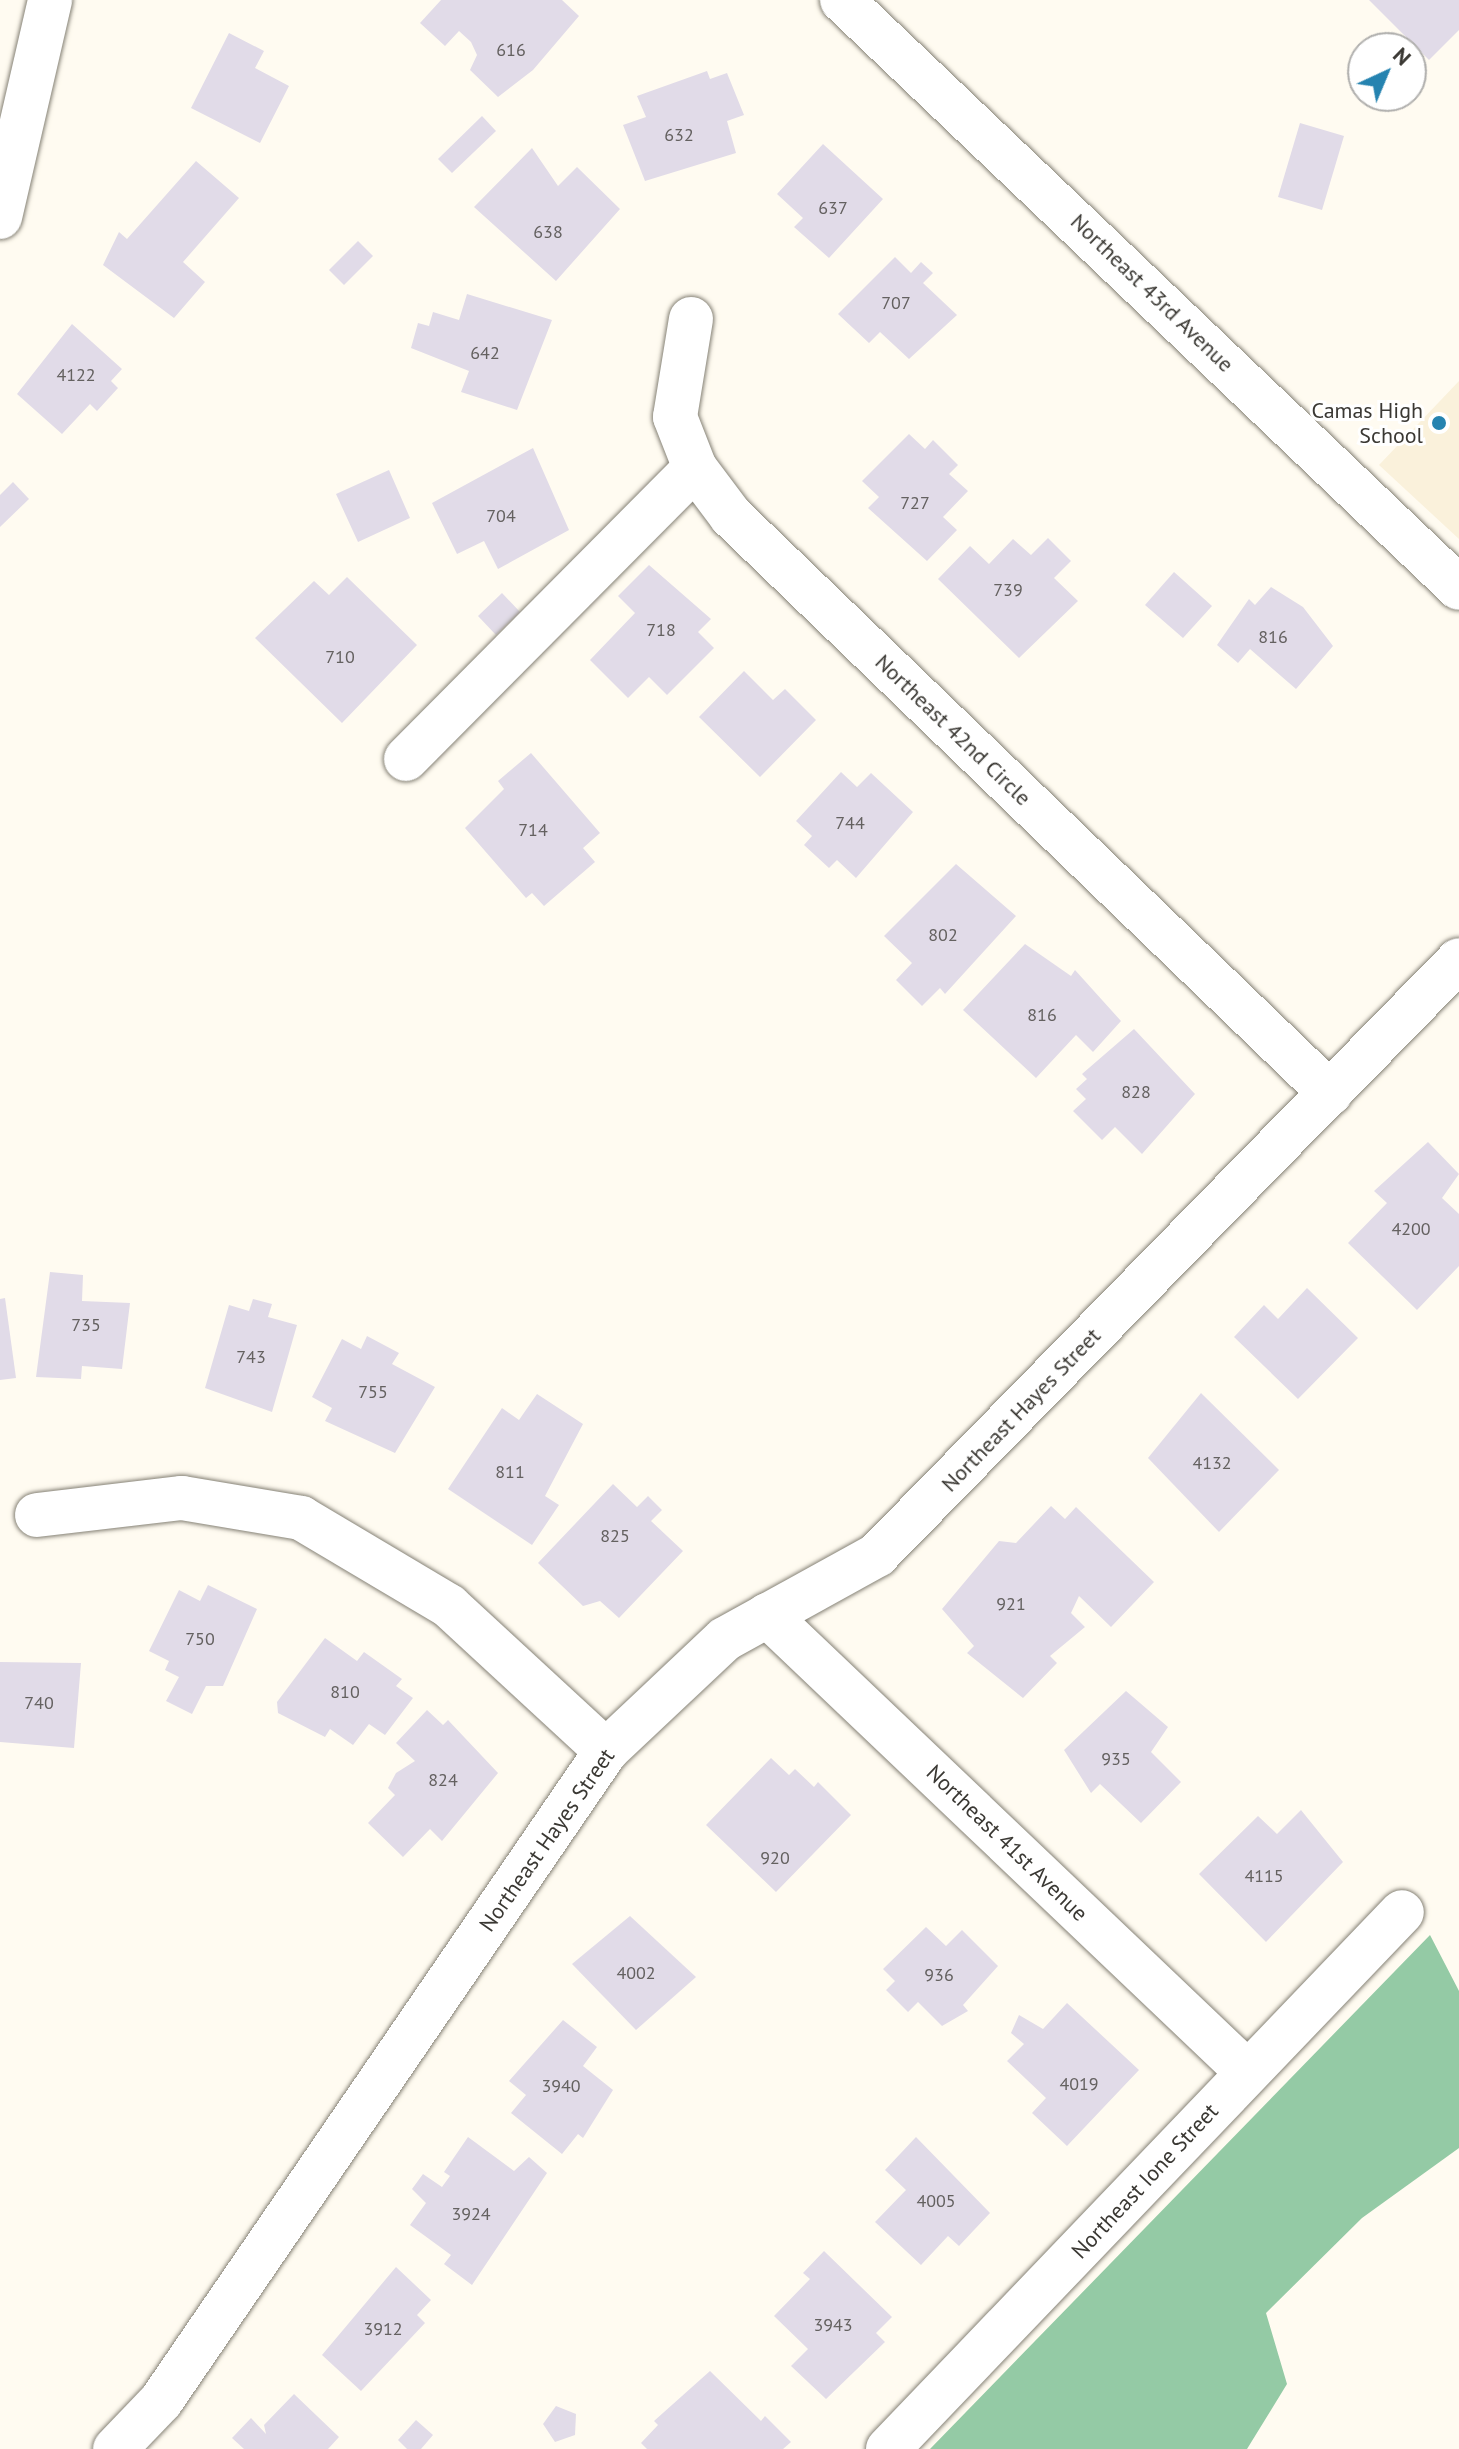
<!DOCTYPE html>
<style>
body{margin:0}
#map{position:relative;width:1459px;height:2449px;overflow:hidden;background:#fffbf1;font-family:"PT Sans",sans-serif}
div>[style]{position:absolute}
.education>*{inset:0;background:#faf1db}
.forest>*{inset:0;background:#94caa5}
.building>*{inset:0;background:#e1dbe8}
.roads{filter:drop-shadow(0 0 2px #868276) drop-shadow(0 0 2px #868276)}
.minor>*{height:44px;margin:-22px;padding:0 22px;transform-origin:22px;border-radius:22px;background:#fff}
.dots>*{width:22px;height:22px;translate:-50% -50%;box-sizing:border-box;border:4px solid #fff;border-radius:50%}
span{translate:-50% -50%;white-space:nowrap;text-align:center;line-height:1.15;-webkit-text-stroke:6px #fff;paint-order:stroke}
.number-label{font-size:18px;color:#646160}
.number-label span{-webkit-text-stroke-width:0}
.street-label{font-size:22px;color:#3a3833}
.poi-label{font-size:22px;color:#3a3833}
.right{translate:-100% -50%;text-align:right}
.north{position:absolute;left:1347px;top:32px;width:80px;height:80px;box-sizing:border-box;background:#fff;border:2px solid #b0afad;border-radius:50%;rotate:44deg;font-size:22px;font-weight:700;line-height:32px;text-align:center;color:#3a3833}
.north::after{content:'';display:block;margin:auto;width:28px;height:36px;background:#2583b0;clip-path:polygon(50% 0,100% 100%,50% 72%,0 100%)}
</style>
<div id="map">
<div class="education">
<i style="clip-path:polygon(1459px 381px,1459px 539px,1379px 465px)"></i>
</div>
<div class="forest">
<i style="clip-path:polygon(1430px 1935px,1459px 1991px,1459px 2148px,1362px 2218px,1266px 2313px,1287px 2384px,1247px 2449px,930px 2449px)"></i>
</div>
<div class="building">
<i style="clip-path:polygon(441px 0,562px 0,579px 16px,533px 70px,498px 97px,470px 70px,477px 55px,471px 42px,459px 31px,445px 46px,420px 23px)"></i>
<i style="clip-path:polygon(1369px 0,1459px 0,1459px 30px,1429px 60px)"></i>
<i style="clip-path:polygon(229px 33px,264px 51px,255px 68px,289px 86px,260px 143px,191px 108px)"></i>
<i style="clip-path:polygon(707px 71px,710px 79px,727px 73px,744px 115px,727px 121px,736px 153px,645px 181px,623px 125px,646px 117px,637px 96px)"></i>
<i style="clip-path:polygon(482px 116px,496px 131px,452px 173px,438px 159px)"></i>
<i style="clip-path:polygon(1300px 123px,1344px 136px,1322px 210px,1278px 197px)"></i>
<i style="clip-path:polygon(823px 144px,883px 199px,829px 258px,794px 227px,803px 218px,777px 194px)"></i>
<i style="clip-path:polygon(532px 148px,558px 186px,577px 167px,620px 209px,556px 281px,474px 207px)"></i>
<i style="clip-path:polygon(196px 161px,239px 198px,183px 262px,205px 282px,174px 318px,103px 265px,119px 232px,127px 239px)"></i>
<i style="clip-path:polygon(358px 241px,373px 256px,344px 285px,329px 270px)"></i>
<i style="clip-path:polygon(895px 257px,911px 273px,921px 262px,933px 273px,923px 283px,957px 315px,909px 359px,880px 332px,869px 343px,838px 314px)"></i>
<i style="clip-path:polygon(467px 294px,552px 320px,517px 410px,461px 392px,469px 371px,411px 348px,418px 323px,429px 326px,433px 312px,459px 320px)"></i>
<i style="clip-path:polygon(72px 324px,122px 369px,111px 381px,118px 388px,97px 411px,90px 404px,62px 434px,17px 394px)"></i>
<i style="clip-path:polygon(909px 434px,925px 449px,933px 440px,958px 465px,949px 474px,968px 491px,943px 517px,957px 530px,927px 561px,868px 508px,879px 497px,862px 481px)"></i>
<i style="clip-path:polygon(533px 448px,569px 530px,498px 569px,484px 541px,457px 554px,432px 503px)"></i>
<i style="clip-path:polygon(389px 470px,410px 518px,358px 542px,336px 494px)"></i>
<i style="clip-path:polygon(13px 482px,29px 499px,0 527px,0 495px)"></i>
<i style="clip-path:polygon(1048px 538px,1071px 561px,1054px 578px,1078px 601px,1019px 658px,938px 579px,970px 546px,989px 564px,1013px 539px,1031px 555px)"></i>
<i style="clip-path:polygon(649px 565px,711px 619px,698px 632px,714px 648px,667px 695px,649px 677px,628px 698px,590px 660px,635px 613px,618px 596px)"></i>
<i style="clip-path:polygon(1174px 572px,1212px 606px,1183px 638px,1145px 605px)"></i>
<i style="clip-path:polygon(347px 577px,417px 645px,342px 723px,255px 638px,314px 581px,329px 595px)"></i>
<i style="clip-path:polygon(1271px 587px,1303px 607px,1333px 646px,1296px 689px,1250px 649px,1238px 663px,1217px 645px,1249px 599px,1255px 605px)"></i>
<i style="clip-path:polygon(502px 593px,520px 612px,496px 635px,478px 616px)"></i>
<i style="clip-path:polygon(744px 671px,773px 700px,785px 689px,816px 720px,760px 777px,699px 717px)"></i>
<i style="clip-path:polygon(531px 753px,600px 833px,583px 848px,595px 862px,544px 906px,532px 893px,526px 898px,465px 828px,504px 789px,498px 781px)"></i>
<i style="clip-path:polygon(841px 772px,857px 787px,871px 773px,913px 812px,856px 878px,837px 860px,829px 868px,804px 845px,812px 836px,796px 821px)"></i>
<i style="clip-path:polygon(956px 864px,1016px 916px,945px 994px,940px 988px,922px 1006px,896px 980px,912px 963px,884px 936px)"></i>
<i style="clip-path:polygon(1025px 944px,1071px 976px,1075px 970px,1121px 1021px,1093px 1052px,1076px 1035px,1036px 1078px,963px 1010px)"></i>
<i style="clip-path:polygon(1134px 1029px,1195px 1094px,1142px 1154px,1115px 1127px,1102px 1140px,1073px 1111px,1086px 1099px,1076px 1089px,1087px 1079px,1082px 1074px)"></i>
<i style="clip-path:polygon(1428px 1142px,1459px 1174px,1442px 1198px,1459px 1214px,1459px 1266px,1417px 1310px,1348px 1243px,1387px 1203px,1374px 1191px)"></i>
<i style="clip-path:polygon(50px 1272px,83px 1275px,82px 1301px,130px 1303px,122px 1369px,82px 1366px,81px 1379px,36px 1377px)"></i>
<i style="clip-path:polygon(1307px 1288px,1358px 1338px,1298px 1399px,1234px 1337px,1264px 1305px,1278px 1319px)"></i>
<i style="clip-path:polygon(5px 1298px,16px 1378px,0 1380px,0 1299px)"></i>
<i style="clip-path:polygon(253px 1299px,272px 1304px,268px 1317px,297px 1325px,272px 1412px,205px 1388px,229px 1305px,249px 1311px)"></i>
<i style="clip-path:polygon(367px 1336px,399px 1353px,392px 1364px,435px 1387px,395px 1453px,325px 1421px,332px 1408px,312px 1397px,342px 1339px,361px 1349px)"></i>
<i style="clip-path:polygon(1201px 1393px,1279px 1470px,1219px 1532px,1148px 1458px)"></i>
<i style="clip-path:polygon(537px 1394px,583px 1424px,545px 1496px,559px 1505px,532px 1545px,448px 1489px,502px 1408px,519px 1420px)"></i>
<i style="clip-path:polygon(613px 1484px,637px 1507px,648px 1496px,662px 1510px,651px 1521px,683px 1551px,619px 1618px,600px 1601px,583px 1606px,538px 1563px)"></i>
<i style="clip-path:polygon(1051px 1506px,1065px 1519px,1076px 1507px,1154px 1582px,1111px 1627px,1079px 1596px,1071px 1613px,1085px 1627px,1050px 1656px,1057px 1663px,1023px 1698px,967px 1653px,974px 1646px,942px 1609px,999px 1541px,1016px 1543px)"></i>
<i style="clip-path:polygon(208px 1585px,257px 1609px,223px 1686px,206px 1686px,192px 1714px,166px 1701px,179px 1677px,165px 1670px,169px 1661px,149px 1651px,179px 1590px,200px 1601px)"></i>
<i style="clip-path:polygon(325px 1638px,357px 1661px,364px 1652px,402px 1679px,396px 1686px,413px 1698px,385px 1735px,369px 1724px,353px 1745px,330px 1729px,325px 1737px,278px 1713px,277px 1702px)"></i>
<i style="clip-path:polygon(0 1662px,81px 1663px,74px 1748px,0 1742px)"></i>
<i style="clip-path:polygon(1126px 1691px,1168px 1727px,1151px 1752px,1181px 1782px,1141px 1823px,1100px 1784px,1091px 1793px,1064px 1750px)"></i>
<i style="clip-path:polygon(427px 1710px,443px 1725px,448px 1720px,498px 1773px,442px 1841px,430px 1829px,403px 1857px,368px 1823px,395px 1795px,388px 1788px,396px 1773px,415px 1761px,396px 1743px)"></i>
<i style="clip-path:polygon(771px 1758px,789px 1775px,795px 1769px,814px 1787px,818px 1782px,851px 1815px,776px 1892px,706px 1825px)"></i>
<i style="clip-path:polygon(1301px 1810px,1343px 1862px,1266px 1942px,1199px 1874px,1258px 1816px,1277px 1834px)"></i>
<i style="clip-path:polygon(630px 1916px,696px 1977px,636px 2030px,572px 1964px)"></i>
<i style="clip-path:polygon(926px 1927px,946px 1946px,962px 1930px,998px 1966px,963px 2005px,968px 2011px,942px 2026px,918px 2002px,908px 2012px,886px 1990px,895px 1981px,883px 1969px)"></i>
<i style="clip-path:polygon(1067px 2003px,1139px 2070px,1067px 2146px,1032px 2113px,1046px 2098px,1007px 2061px,1024px 2044px,1011px 2033px,1019px 2015px,1043px 2029px)"></i>
<i style="clip-path:polygon(563px 2020px,597px 2047px,583px 2066px,613px 2090px,583px 2138px,578px 2134px,562px 2154px,511px 2113px,526px 2095px,509px 2081px)"></i>
<i style="clip-path:polygon(468px 2137px,514px 2171px,529px 2157px,547px 2173px,472px 2285px,444px 2264px,451px 2255px,410px 2225px,426px 2203px,412px 2189px,423px 2174px,442px 2187px,450px 2176px,444px 2172px)"></i>
<i style="clip-path:polygon(916px 2137px,990px 2213px,959px 2246px,948px 2236px,921px 2265px,875px 2222px,906px 2190px,885px 2170px)"></i>
<i style="clip-path:polygon(824px 2251px,892px 2317px,876px 2333px,885px 2342px,826px 2399px,791px 2366px,808px 2349px,774px 2316px,810px 2279px,803px 2273px)"></i>
<i style="clip-path:polygon(396px 2267px,431px 2300px,417px 2315px,425px 2323px,361px 2391px,322px 2355px)"></i>
<i style="clip-path:polygon(710px 2371px,761px 2421px,765px 2416px,791px 2442px,783px 2449px,647px 2449px,641px 2443px,658px 2425px,654px 2421px)"></i>
<i style="clip-path:polygon(294px 2394px,339px 2437px,328px 2449px,244px 2449px,232px 2438px,251px 2418px,266px 2434px,264px 2425px)"></i>
<i style="clip-path:polygon(556px 2406px,576px 2414px,575px 2435px,555px 2442px,543px 2424px)"></i>
<i style="clip-path:polygon(416px 2420px,433px 2435px,421px 2449px,407px 2449px,398px 2440px)"></i>
</div>
<div class="roads">
<div class="minor">
<i style="left:842px;top:0;width:852px;rotate:43.62deg"></i>
<i style="left:0;top:217px;width:223px;rotate:-77deg"></i>
<i style="left:691px;top:319px;width:99px;rotate:99.3deg"></i>
<i style="left:675px;top:417px;width:55px;rotate:68.6deg"></i>
<i style="left:695px;top:468px;width:60px;rotate:53.1deg"></i>
<i style="left:731px;top:516px;width:832px;rotate:43.93deg"></i>
<i style="left:406px;top:759px;width:410px;rotate:-45.2deg"></i>
<i style="left:37px;top:1515px;width:146px;rotate:-6.7deg"></i>
<i style="left:182px;top:1498px;width:121px;rotate:9.5deg"></i>
<i style="left:301px;top:1518px;width:172px;rotate:30.7deg"></i>
<i style="left:449px;top:1606px;width:214px;rotate:42.7deg"></i>
<i style="left:767px;top:1615px;width:663px;rotate:43.59deg"></i>
<i style="left:115px;top:2449px;width:66px;rotate:-46.2deg"></i>
<i style="left:161px;top:2401px;width:788px;rotate:-55.6deg"></i>
<i style="left:606px;top:1751px;width:163px;rotate:-43.3deg"></i>
<i style="left:725px;top:1639px;width:174px;rotate:-28.9deg"></i>
<i style="left:877px;top:1555px;width:832px;rotate:-45.63deg"></i>
<i style="left:888px;top:2449px;width:743px;rotate:-46.25deg"></i>
</div>
</div>
<div class="dots">
<i style="left:1439px;top:423px;background:#2583b0"></i>
</div>
<div class="number-label">
<span style="left:511px;top:50px">616</span>
<span style="left:679px;top:135px">632</span>
<span style="left:833px;top:208px">637</span>
<span style="left:548px;top:232px">638</span>
<span style="left:896px;top:303px">707</span>
<span style="left:485px;top:353px">642</span>
<span style="left:76px;top:375px">4122</span>
<span style="left:915px;top:503px">727</span>
<span style="left:501px;top:516px">704</span>
<span style="left:1008px;top:590px">739</span>
<span style="left:661px;top:630px">718</span>
<span style="left:1273px;top:637px">816</span>
<span style="left:340px;top:657px">710</span>
<span style="left:850px;top:823px">744</span>
<span style="left:533px;top:830px">714</span>
<span style="left:943px;top:935px">802</span>
<span style="left:1042px;top:1015px">816</span>
<span style="left:1136px;top:1092px">828</span>
<span style="left:1411px;top:1229px">4200</span>
<span style="left:86px;top:1325px">735</span>
<span style="left:251px;top:1357px">743</span>
<span style="left:373px;top:1392px">755</span>
<span style="left:1212px;top:1463px">4132</span>
<span style="left:510px;top:1472px">811</span>
<span style="left:615px;top:1536px">825</span>
<span style="left:1011px;top:1604px">921</span>
<span style="left:200px;top:1639px">750</span>
<span style="left:345px;top:1692px">810</span>
<span style="left:39px;top:1703px">740</span>
<span style="left:1116px;top:1759px">935</span>
<span style="left:443px;top:1780px">824</span>
<span style="left:775px;top:1858px">920</span>
<span style="left:1264px;top:1876px">4115</span>
<span style="left:636px;top:1973px">4002</span>
<span style="left:939px;top:1975px">936</span>
<span style="left:1079px;top:2084px">4019</span>
<span style="left:561px;top:2086px">3940</span>
<span style="left:936px;top:2201px">4005</span>
<span style="left:471px;top:2214px">3924</span>
<span style="left:833px;top:2325px">3943</span>
<span style="left:383px;top:2329px">3912</span>
</div>
<div class="street-label">
<span style="left:1152px;top:293px;rotate:44deg">Northeast 43rd Avenue</span>
<span style="left:953px;top:730px;rotate:44deg">Northeast 42nd Circle</span>
<span style="left:1021px;top:1410px;rotate:-46deg">Northeast Hayes Street</span>
<span style="left:547px;top:1840px;rotate:-55deg">Northeast Hayes Street</span>
<span style="left:1007px;top:1843px;rotate:44deg">Northeast 41st Avenue</span>
<span style="left:1145px;top:2181px;rotate:-47deg">Northeast Ione Street</span>
</div>
<div class="poi-label">
<span class="right" style="left:1423px;top:423px">Camas High<br>School</span>
</div>
<div class="north">N</div>
</div>
